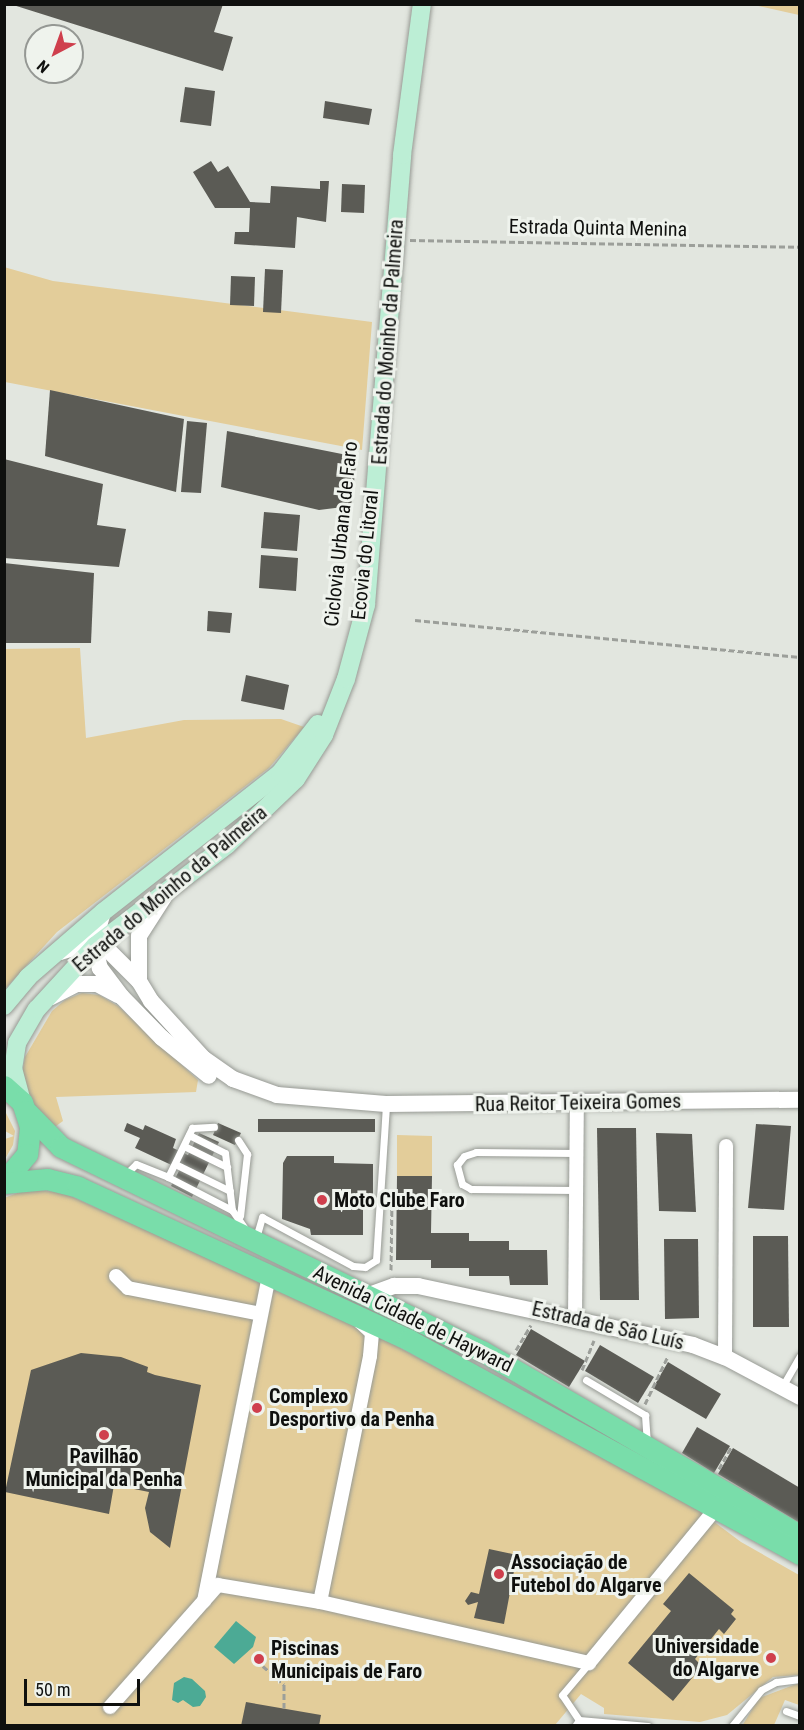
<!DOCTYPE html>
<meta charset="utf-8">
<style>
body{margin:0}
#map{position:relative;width:804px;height:1730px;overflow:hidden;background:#e2e6df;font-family:"Roboto Condensed",sans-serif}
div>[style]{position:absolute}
.green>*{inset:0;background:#e3cd9a}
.water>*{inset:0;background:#4caa95}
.building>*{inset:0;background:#5b5b55}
.path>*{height:3px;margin-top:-1.5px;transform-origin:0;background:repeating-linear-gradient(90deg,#9c9f9a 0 6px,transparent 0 9px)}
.roads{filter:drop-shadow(0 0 2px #979a94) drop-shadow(0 0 2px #979a94)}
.service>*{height:7px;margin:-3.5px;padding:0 3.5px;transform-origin:3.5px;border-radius:3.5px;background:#fff}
.minor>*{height:14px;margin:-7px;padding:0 7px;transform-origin:7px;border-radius:7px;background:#fff}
.tertiary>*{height:16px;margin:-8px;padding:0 8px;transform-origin:8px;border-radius:8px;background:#fff}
.secondary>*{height:18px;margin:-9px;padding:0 9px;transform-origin:9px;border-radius:9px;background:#bceed5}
.primary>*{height:21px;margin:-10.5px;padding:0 10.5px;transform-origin:10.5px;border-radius:10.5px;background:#79ddaa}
.dots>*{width:16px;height:16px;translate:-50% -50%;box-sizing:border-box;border:3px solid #eff3ed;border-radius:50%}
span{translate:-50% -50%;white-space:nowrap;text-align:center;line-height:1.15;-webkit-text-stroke:6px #eff3ed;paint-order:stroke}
.street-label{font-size:20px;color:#0f100e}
.poi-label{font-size:20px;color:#0f100e;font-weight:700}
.left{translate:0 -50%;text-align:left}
.right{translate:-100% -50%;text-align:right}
.frame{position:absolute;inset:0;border:6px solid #0f100e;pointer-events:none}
.north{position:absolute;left:24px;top:24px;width:60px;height:60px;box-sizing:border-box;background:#eff3ed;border:2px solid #959894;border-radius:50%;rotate:221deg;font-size:16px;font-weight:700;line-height:24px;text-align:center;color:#0f100e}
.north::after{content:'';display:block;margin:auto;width:21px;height:27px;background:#cf3f4d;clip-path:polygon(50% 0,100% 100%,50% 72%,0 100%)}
.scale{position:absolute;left:24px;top:1679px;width:116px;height:27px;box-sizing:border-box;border:3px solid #0f100e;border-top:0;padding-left:8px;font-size:18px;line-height:21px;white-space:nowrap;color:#0f100e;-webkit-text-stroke:4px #eff3ed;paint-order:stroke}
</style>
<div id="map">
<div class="green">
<i style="clip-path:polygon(754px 5px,799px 5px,799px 15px)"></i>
<i style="clip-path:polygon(4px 267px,53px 281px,372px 322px,362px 450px,5px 382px)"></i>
<i style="clip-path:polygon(80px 648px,86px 738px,184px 720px,281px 719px,304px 727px,269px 768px,57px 932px,5px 989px,5px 649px)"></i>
<i style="clip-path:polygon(82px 993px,99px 995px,118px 1006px,198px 1080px,196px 1092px,56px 1097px,63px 1121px,52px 1129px,33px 1107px,22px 1074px,25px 1057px,52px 1011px,65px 1000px)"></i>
<i style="clip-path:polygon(4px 1109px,15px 1131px,13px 1145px,5px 1159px,5px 1139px,14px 1136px,5px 1131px)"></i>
<i style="clip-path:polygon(397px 1135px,432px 1136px,432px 1176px,397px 1176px)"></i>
<i style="clip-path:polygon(26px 1190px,61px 1192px,357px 1325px,689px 1503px,741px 1542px,799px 1575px,799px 1675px,773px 1677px,727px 1715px,700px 1722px,604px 1714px,604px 1708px,581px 1694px,555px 1725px,5px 1725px,4px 1198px)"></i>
<i style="clip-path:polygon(799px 1683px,799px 1705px,785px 1700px,774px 1725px,742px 1726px,759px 1698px)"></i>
</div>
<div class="water">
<i style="clip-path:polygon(236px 1621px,256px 1637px,253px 1647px,234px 1664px,214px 1647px)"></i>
<i style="clip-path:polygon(184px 1677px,192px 1679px,205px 1691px,206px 1697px,200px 1706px,193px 1707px,183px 1700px,178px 1703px,172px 1700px,174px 1683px)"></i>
</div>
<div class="building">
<i style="clip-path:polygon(10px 4px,223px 4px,214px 32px,233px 37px,223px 71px)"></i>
<i style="clip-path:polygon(185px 87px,215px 91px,211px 126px,180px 122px)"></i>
<i style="clip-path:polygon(325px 101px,372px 109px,369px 125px,323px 118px)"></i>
<i style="clip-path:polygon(211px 161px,218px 172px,228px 166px,250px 202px,270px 203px,271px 186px,320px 189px,320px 181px,329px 181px,326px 222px,297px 217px,295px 248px,234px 244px,235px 232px,249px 232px,250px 208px,215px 208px,193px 172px)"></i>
<i style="clip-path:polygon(342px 184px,365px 185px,364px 213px,341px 212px)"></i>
<i style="clip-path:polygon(265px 269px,283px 270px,281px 313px,263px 312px)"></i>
<i style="clip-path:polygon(231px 276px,255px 277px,254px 306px,230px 305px)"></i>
<i style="clip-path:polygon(50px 390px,184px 419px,176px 492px,45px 456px)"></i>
<i style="clip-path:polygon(187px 421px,207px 423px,201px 493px,181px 492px)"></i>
<i style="clip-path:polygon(227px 431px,357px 457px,351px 506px,319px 510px,221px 487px)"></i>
<i style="clip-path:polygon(4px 459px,103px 484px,97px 525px,126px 529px,119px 567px,4px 558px)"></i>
<i style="clip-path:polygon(264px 512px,300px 515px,297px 551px,261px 548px)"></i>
<i style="clip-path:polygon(261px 555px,298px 558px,296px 591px,259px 588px)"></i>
<i style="clip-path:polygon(4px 563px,94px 573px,91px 643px,4px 643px)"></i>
<i style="clip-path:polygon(208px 611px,232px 613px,230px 633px,207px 631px)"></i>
<i style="clip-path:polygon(246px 675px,289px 685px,284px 710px,241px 701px)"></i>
<i style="clip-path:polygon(258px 1119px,375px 1119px,375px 1132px,258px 1132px)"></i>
<i style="clip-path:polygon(127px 1123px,143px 1130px,145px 1125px,176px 1139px,173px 1148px,188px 1155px,199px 1133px,219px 1142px,192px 1197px,171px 1186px,180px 1169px,135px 1148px,140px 1138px,124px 1131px)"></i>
<i style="clip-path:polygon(218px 1123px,241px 1133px,235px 1145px,213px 1135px)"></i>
<i style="clip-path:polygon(756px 1124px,791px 1126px,784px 1210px,748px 1208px)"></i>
<i style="clip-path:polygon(597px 1128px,636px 1128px,639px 1300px,600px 1300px)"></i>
<i style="clip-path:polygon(656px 1133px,692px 1134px,696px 1212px,659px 1211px)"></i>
<i style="clip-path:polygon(287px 1156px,334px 1156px,334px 1163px,373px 1164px,373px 1204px,363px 1204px,363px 1235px,311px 1235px,310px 1229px,282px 1219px,283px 1163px)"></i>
<i style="clip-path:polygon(397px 1176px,432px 1176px,431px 1233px,469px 1233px,469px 1241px,509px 1241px,509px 1250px,547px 1250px,548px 1285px,510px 1285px,509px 1276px,469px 1276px,469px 1268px,431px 1268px,431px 1260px,396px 1260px)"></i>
<i style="clip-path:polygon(753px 1236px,788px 1236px,789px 1327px,753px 1327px)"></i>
<i style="clip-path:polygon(664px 1239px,698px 1239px,699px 1318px,665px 1319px)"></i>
<i style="clip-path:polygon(531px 1329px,585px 1361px,569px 1387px,516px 1355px)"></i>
<i style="clip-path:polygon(600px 1345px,654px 1377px,638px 1403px,585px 1371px)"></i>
<i style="clip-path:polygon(81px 1353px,121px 1357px,148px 1367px,147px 1372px,155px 1375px,201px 1385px,170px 1548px,150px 1532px,145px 1508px,149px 1492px,114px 1485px,109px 1514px,5px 1492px,31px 1370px)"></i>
<i style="clip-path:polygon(668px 1362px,721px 1394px,706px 1419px,653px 1388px)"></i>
<i style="clip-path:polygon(697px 1427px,730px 1446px,714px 1473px,682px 1453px)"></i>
<i style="clip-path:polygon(733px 1448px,800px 1488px,800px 1523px,718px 1474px)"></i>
<i style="clip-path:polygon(489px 1549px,517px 1555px,504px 1624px,474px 1618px,478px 1602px,468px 1605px,465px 1601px,471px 1592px,479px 1594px)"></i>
<i style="clip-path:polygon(689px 1573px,734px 1610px,731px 1614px,736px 1619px,724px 1634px,719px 1629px,695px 1659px,702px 1666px,673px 1701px,628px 1663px,671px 1611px,663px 1604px)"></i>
<i style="clip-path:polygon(246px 1702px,321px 1715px,319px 1726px,241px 1726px)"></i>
</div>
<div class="path">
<i style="left:410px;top:240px;width:390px;rotate:1deg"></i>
<i style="left:415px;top:620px;width:387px;rotate:5.5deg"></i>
<i style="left:391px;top:1270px;width:71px;rotate:-89.2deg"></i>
<i style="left:516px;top:1350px;width:29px;rotate:-59deg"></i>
<i style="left:582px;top:1370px;width:32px;rotate:-68deg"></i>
<i style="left:645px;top:1404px;width:53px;rotate:-64.4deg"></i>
<i style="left:719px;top:1469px;width:25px;rotate:-61deg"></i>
<i style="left:256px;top:1660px;width:37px;rotate:41deg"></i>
<i style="left:284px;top:1684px;width:24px;rotate:90deg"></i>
</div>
<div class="roads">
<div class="service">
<i style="left:189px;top:1135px;width:40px;rotate:26.6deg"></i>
<i style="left:225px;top:1153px;width:57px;rotate:83deg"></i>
<i style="left:238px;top:1140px;width:17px;rotate:57deg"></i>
<i style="left:247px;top:1154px;width:62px;rotate:96.4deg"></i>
<i style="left:184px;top:1146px;width:48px;rotate:26deg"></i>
<i style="left:175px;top:1164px;width:61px;rotate:26.1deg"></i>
<i style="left:126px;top:1174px;width:14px;rotate:-45deg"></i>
<i style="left:136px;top:1164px;width:35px;rotate:22deg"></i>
<i style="left:168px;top:1177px;width:72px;rotate:27.3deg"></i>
<i style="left:232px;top:1210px;width:24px;rotate:55deg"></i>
<i style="left:168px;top:1177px;width:55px;rotate:-63.9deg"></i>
<i style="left:192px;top:1128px;width:22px;rotate:-3deg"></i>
<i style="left:576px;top:1190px;width:105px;rotate:-179.5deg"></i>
<i style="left:471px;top:1189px;width:10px;rotate:-151deg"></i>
<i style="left:462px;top:1184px;width:20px;rotate:-105deg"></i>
<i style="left:457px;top:1165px;width:11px;rotate:-52deg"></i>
<i style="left:464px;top:1156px;width:13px;rotate:-18deg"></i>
<i style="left:476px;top:1152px;width:100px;rotate:0.6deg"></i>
<i style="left:256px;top:1238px;width:22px;rotate:-74deg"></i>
<i style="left:262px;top:1217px;width:103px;rotate:28.3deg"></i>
<i style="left:353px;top:1266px;width:12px;rotate:5deg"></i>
<i style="left:365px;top:1267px;width:13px;rotate:-32deg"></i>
<i style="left:376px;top:1260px;width:156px;rotate:-86.3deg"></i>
<i style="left:586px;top:1380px;width:69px;rotate:30.7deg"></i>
<i style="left:645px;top:1415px;width:26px;rotate:86deg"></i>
<i style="left:782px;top:1387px;width:36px;rotate:-60deg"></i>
<i style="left:786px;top:1711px;width:15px;rotate:20deg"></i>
<i style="left:579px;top:1720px;width:30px;rotate:-124deg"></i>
<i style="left:562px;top:1695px;width:42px;rotate:-49.8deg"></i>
<i style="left:575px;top:1726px;width:7px;rotate:-56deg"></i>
<i style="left:579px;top:1720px;width:69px;rotate:5deg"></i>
<i style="left:732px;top:1726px;width:46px;rotate:-51.1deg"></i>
<i style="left:761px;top:1690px;width:17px;rotate:-28deg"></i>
<i style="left:776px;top:1682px;width:24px;rotate:-7deg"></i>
</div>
<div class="minor">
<i style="left:116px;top:1276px;width:17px;rotate:45deg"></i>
<i style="left:128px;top:1288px;width:135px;rotate:11.1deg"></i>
<i style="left:575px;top:1318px;width:215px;rotate:-89.5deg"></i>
<i style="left:725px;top:1357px;width:211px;rotate:-89.7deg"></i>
<i style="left:204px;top:1601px;width:330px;rotate:-78.7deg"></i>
<i style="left:320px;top:1602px;width:276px;rotate:12.8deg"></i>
<i style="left:589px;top:1663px;width:203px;rotate:-50.6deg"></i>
<i style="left:110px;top:1707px;width:163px;rotate:-48.5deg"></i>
<i style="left:218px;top:1585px;width:103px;rotate:9.5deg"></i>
<i style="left:320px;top:1602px;width:251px;rotate:-78.5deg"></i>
<i style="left:370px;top:1356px;width:23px;rotate:-85deg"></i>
<i style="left:372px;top:1333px;width:16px;rotate:-137deg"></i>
</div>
<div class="tertiary">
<i style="left:164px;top:897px;width:46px;rotate:122.7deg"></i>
<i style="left:139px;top:936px;width:45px;rotate:90deg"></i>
<i style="left:139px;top:981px;width:23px;rotate:59deg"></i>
<i style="left:151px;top:1001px;width:77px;rotate:47.6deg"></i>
<i style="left:203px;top:1058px;width:37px;rotate:35deg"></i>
<i style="left:233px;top:1079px;width:47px;rotate:20deg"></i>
<i style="left:277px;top:1095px;width:109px;rotate:4.7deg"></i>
<i style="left:386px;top:1104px;width:414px;rotate:-0.6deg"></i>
<i style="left:103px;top:912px;width:32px;rotate:106deg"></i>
<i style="left:94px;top:943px;width:26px;rotate:77deg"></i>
<i style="left:100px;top:968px;width:36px;rotate:53deg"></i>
<i style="left:122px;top:997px;width:57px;rotate:45.7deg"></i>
<i style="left:162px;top:1038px;width:60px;rotate:39deg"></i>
<i style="left:60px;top:952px;width:27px;rotate:-17deg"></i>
<i style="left:86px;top:944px;width:20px;rotate:11deg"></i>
<i style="left:106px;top:948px;width:47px;rotate:45deg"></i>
<i style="left:51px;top:997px;width:29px;rotate:-27deg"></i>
<i style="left:77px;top:984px;width:20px"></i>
<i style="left:97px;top:984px;width:24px;rotate:28deg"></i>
<i style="left:369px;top:1295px;width:27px;rotate:-20deg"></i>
<i style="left:394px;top:1286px;width:24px"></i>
<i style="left:418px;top:1286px;width:281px;rotate:12.1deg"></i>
<i style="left:693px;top:1345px;width:34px;rotate:21deg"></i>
<i style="left:725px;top:1357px;width:85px;rotate:28.1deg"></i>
</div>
<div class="secondary">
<i style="left:4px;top:1006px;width:38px;rotate:-50deg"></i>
<i style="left:28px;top:977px;width:99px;rotate:-40.9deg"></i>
<i style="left:103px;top:912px;width:225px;rotate:-38.1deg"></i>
<i style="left:280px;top:773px;width:62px;rotate:-52.2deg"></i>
<i style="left:22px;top:1102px;width:34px;rotate:-105deg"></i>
<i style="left:13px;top:1069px;width:26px;rotate:-81deg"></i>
<i style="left:17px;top:1043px;width:39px;rotate:-60deg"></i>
<i style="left:37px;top:1009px;width:86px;rotate:-47.4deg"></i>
<i style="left:95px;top:946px;width:166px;rotate:-37.4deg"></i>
<i style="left:227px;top:845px;width:95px;rotate:-43.7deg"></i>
<i style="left:296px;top:779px;width:52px;rotate:-57.5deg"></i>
<i style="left:324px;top:735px;width:60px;rotate:-68.6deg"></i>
<i style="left:346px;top:679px;width:77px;rotate:-74.9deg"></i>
<i style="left:366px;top:605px;width:451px;rotate:-85.4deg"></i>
<i style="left:402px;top:155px;width:152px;rotate:-82.5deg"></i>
</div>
<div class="primary">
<i style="left:4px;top:1086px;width:24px;rotate:42deg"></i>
<i style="left:22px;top:1102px;width:26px;rotate:72deg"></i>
<i style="left:30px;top:1127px;width:27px;rotate:96deg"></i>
<i style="left:27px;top:1154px;width:35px;rotate:130deg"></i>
<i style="left:26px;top:1111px;width:50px;rotate:45.8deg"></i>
<i style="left:61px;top:1147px;width:468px;rotate:25.9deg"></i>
<i style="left:482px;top:1351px;width:367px;rotate:30.1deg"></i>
<i style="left:4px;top:1183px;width:43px;rotate:-5.3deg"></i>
<i style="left:47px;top:1179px;width:32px;rotate:14deg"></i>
<i style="left:78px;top:1187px;width:365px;rotate:24.8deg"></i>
<i style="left:409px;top:1340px;width:446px;rotate:28.7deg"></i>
</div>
</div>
<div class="dots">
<i style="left:322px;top:1200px;background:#cf3f4d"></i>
<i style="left:257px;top:1408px;background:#cf3f4d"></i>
<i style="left:104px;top:1435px;background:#cf3f4d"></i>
<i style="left:499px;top:1574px;background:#cf3f4d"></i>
<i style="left:771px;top:1658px;background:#cf3f4d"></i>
<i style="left:259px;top:1659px;background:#cf3f4d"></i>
</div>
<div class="street-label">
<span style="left:598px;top:228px;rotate:1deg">Estrada Quinta Menina</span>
<span style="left:388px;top:342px;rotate:-86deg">Estrada do Moinho da Palmeira</span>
<span style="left:341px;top:534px;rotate:-84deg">Ciclovia Urbana de Faro</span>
<span style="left:365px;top:555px;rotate:-84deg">Ecovia do Litoral</span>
<span style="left:170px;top:889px;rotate:-40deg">Estrada do Moinho da Palmeira</span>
<span style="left:578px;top:1103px;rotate:-1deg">Rua Reitor Teixeira Gomes</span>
<span style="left:413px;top:1319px;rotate:26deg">Avenida Cidade de Hayward</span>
<span style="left:608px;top:1326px;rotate:13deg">Estrada de São Luís</span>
</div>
<div class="poi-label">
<span class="left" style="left:334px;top:1200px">Moto Clube Faro</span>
<span class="left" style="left:269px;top:1408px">Complexo<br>Desportivo da Penha</span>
<span style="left:104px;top:1468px">Pavilhão<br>Municipal da Penha</span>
<span class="left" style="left:511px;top:1574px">Associação de<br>Futebol do Algarve</span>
<span class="right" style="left:759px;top:1658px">Universidade<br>do Algarve</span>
<span class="left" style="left:271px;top:1660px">Piscinas<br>Municipais de Faro</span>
</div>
<div class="frame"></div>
<div class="north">N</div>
<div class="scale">50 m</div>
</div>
